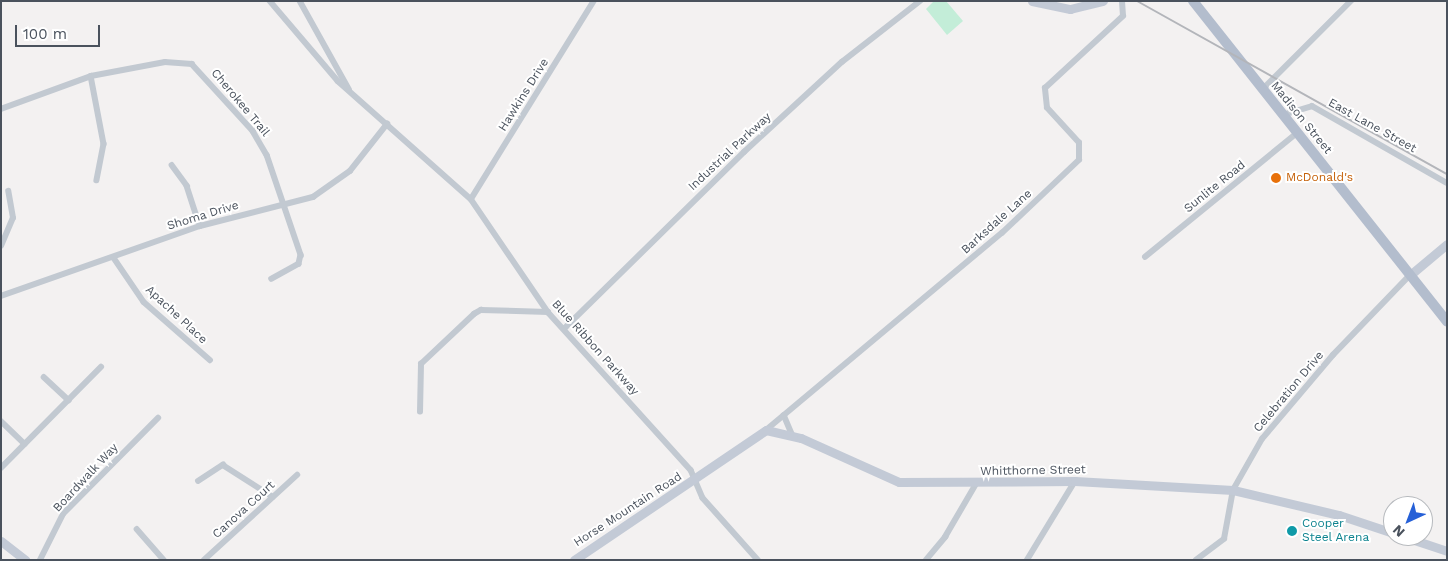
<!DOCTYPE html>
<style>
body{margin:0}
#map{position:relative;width:1448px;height:561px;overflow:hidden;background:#f3f1f1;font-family:"Work Sans",sans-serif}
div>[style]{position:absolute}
.green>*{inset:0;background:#c3edd8}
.street>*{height:5.5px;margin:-2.75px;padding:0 2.75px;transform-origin:2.75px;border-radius:2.75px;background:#c2c9d1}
.secondary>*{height:9px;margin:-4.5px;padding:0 4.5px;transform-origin:4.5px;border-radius:4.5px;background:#c3cad6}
.primary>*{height:10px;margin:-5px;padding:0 5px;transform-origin:5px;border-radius:5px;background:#b3bdcd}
.rail>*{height:2px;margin:-1px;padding:0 1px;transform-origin:1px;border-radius:1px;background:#b3b5ba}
.dots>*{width:14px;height:14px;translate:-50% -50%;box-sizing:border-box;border:2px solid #fff;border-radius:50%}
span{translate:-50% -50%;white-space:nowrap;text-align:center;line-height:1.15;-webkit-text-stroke:4px #fff;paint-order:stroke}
.street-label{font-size:12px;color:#4a525d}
.food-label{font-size:12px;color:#c56008}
.left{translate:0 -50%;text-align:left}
.culture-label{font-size:12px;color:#0d838f}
.frame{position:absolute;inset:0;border:2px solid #4a525d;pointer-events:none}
.north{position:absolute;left:1383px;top:496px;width:50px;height:50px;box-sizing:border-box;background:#fff;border:1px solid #b7babe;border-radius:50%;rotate:223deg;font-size:14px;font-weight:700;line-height:20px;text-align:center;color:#4a525d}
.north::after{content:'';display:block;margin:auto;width:18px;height:22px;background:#2660d7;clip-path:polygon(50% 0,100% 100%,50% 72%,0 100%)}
.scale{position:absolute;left:15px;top:25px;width:85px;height:22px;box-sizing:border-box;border:2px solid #4a525d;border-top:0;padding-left:6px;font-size:15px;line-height:18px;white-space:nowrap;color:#4a525d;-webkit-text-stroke:4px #fff;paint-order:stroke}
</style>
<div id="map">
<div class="green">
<i style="clip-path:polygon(934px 1px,946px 1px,963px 21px,947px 35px,926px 9px)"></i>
</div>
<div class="street">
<i style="left:270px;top:1px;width:105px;rotate:49.6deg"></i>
<i style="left:338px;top:81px;width:178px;rotate:41.6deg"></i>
<i style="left:471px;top:199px;width:137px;rotate:55.7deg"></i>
<i style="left:548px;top:312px;width:213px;rotate:47.9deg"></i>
<i style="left:691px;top:470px;width:30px;rotate:67deg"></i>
<i style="left:703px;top:498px;width:83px;rotate:48.4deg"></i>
<i style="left:300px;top:1px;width:101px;rotate:60.9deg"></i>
<i style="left:91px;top:76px;width:69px;rotate:79.2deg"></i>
<i style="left:104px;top:144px;width:37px;rotate:101deg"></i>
<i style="left:1262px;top:90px;width:126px;rotate:-45deg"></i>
<i style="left:1px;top:109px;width:96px;rotate:-20.1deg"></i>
<i style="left:91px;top:76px;width:75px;rotate:-10.7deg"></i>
<i style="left:165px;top:62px;width:27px;rotate:4deg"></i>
<i style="left:192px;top:64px;width:91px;rotate:47.7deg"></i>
<i style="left:253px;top:131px;width:28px;rotate:60deg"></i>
<i style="left:267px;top:155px;width:106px;rotate:71.2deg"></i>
<i style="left:301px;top:255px;width:9px;rotate:103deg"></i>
<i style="left:299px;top:264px;width:31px;rotate:151deg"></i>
<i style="left:1283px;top:115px;width:30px;rotate:-17deg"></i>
<i style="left:1312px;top:106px;width:155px;rotate:29.7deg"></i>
<i style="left:172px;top:165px;width:26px;rotate:54deg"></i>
<i style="left:187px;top:186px;width:42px;rotate:72deg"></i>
<i style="left:471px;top:199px;width:233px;rotate:-58.2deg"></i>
<i style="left:1px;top:246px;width:30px;rotate:-67deg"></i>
<i style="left:13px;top:218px;width:27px;rotate:-100deg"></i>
<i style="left:1145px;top:257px;width:196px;rotate:-39.2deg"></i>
<i style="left:114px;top:258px;width:53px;rotate:55.7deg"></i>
<i style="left:144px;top:302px;width:88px;rotate:41.3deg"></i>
<i style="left:1px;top:296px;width:211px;rotate:-19.4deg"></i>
<i style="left:200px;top:226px;width:117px;rotate:-14.4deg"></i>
<i style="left:313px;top:197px;width:45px;rotate:-35.1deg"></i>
<i style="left:350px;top:171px;width:60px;rotate:-51.8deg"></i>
<i style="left:565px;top:328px;width:251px;rotate:-44.5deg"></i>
<i style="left:744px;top:152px;width:133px;rotate:-42.6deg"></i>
<i style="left:842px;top:62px;width:99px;rotate:-38deg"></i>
<i style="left:44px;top:377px;width:34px;rotate:43deg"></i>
<i style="left:420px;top:412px;width:48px;rotate:-88.8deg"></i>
<i style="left:421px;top:364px;width:73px;rotate:-43.3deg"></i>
<i style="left:474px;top:314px;width:8px;rotate:-30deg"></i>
<i style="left:481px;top:310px;width:67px;rotate:1.7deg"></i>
<i style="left:784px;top:415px;width:23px;rotate:67deg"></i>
<i style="left:1px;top:421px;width:33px;rotate:44deg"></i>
<i style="left:766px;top:430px;width:307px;rotate:-39.9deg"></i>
<i style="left:1002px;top:233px;width:106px;rotate:-43.5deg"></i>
<i style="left:1079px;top:160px;width:17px;rotate:-90deg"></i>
<i style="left:1079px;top:143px;width:47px;rotate:-132.4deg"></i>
<i style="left:1047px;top:108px;width:20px;rotate:-96deg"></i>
<i style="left:1045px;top:88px;width:106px;rotate:-42.7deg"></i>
<i style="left:1123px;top:16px;width:15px;rotate:-94deg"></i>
<i style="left:1px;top:468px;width:142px;rotate:-45.3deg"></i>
<i style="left:198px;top:481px;width:30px;rotate:-33deg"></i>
<i style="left:223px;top:465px;width:59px;rotate:32.6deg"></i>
<i style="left:137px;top:529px;width:41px;rotate:48.9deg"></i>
<i style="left:40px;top:560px;width:51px;rotate:-63.4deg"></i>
<i style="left:63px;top:514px;width:135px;rotate:-45.3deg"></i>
<i style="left:204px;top:560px;width:126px;rotate:-42.4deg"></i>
<i style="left:926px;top:560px;width:30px;rotate:-50deg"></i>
<i style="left:945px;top:537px;width:61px;rotate:-59.7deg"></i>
<i style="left:1027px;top:560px;width:92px;rotate:-58.7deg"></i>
<i style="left:1196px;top:560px;width:35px;rotate:-37deg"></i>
<i style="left:1224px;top:539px;width:50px;rotate:-79.6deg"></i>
<i style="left:1233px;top:490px;width:59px;rotate:-60.4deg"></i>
<i style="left:1262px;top:439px;width:110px;rotate:-49.8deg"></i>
<i style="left:1333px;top:355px;width:111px;rotate:-46.1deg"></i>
</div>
<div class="secondary">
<i style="left:1032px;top:1px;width:39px;rotate:12deg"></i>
<i style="left:1070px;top:9px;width:34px;rotate:-14deg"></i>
<i style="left:1410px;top:275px;width:48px;rotate:-40deg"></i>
<i style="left:1402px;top:536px;width:47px;rotate:18.4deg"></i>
<i style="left:1px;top:541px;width:31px;rotate:38deg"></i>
<i style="left:574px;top:560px;width:232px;rotate:-34.1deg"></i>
<i style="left:766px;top:430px;width:36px;rotate:13deg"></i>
<i style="left:801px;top:438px;width:107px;rotate:24.2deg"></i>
<i style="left:899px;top:482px;width:176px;rotate:-0.3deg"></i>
<i style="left:1075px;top:481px;width:158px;rotate:3.3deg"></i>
<i style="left:1233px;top:490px;width:109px;rotate:13.3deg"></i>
<i style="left:1339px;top:515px;width:57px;rotate:18.4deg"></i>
</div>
<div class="primary">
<i style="left:1193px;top:1px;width:409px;rotate:51.6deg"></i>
</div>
<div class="rail">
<i style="left:1137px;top:1px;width:355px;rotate:29.2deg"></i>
</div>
<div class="dots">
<i style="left:1276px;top:178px;background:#e8710a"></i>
<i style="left:1292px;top:531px;background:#0f9aa8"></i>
</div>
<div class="street-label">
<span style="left:524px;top:95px;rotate:-58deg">Hawkins Drive</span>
<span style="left:240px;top:103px;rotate:50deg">Cherokee Trail</span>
<span style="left:1301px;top:118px;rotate:51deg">Madison Street</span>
<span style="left:1372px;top:126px;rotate:29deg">East Lane Street</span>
<span style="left:730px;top:152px;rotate:-43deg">Industrial Parkway</span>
<span style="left:1215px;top:187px;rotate:-39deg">Sunlite Road</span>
<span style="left:203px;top:216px;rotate:-17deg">Shoma Drive</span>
<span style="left:997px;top:222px;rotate:-42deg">Barksdale Lane</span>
<span style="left:176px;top:315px;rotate:43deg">Apache Place</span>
<span style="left:595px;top:348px;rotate:48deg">Blue Ribbon Parkway</span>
<span style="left:1289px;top:392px;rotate:-50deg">Celebration Drive</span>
<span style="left:1033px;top:471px;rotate:-1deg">Whitthorne Street</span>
<span style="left:86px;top:478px;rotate:-47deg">Boardwalk Way</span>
<span style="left:244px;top:510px;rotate:-42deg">Canova Court</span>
<span style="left:628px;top:510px;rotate:-33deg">Horse Mountain Road</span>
</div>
<div class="food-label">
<span class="left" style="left:1286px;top:178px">McDonald's</span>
</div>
<div class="culture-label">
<span class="left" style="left:1302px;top:531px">Cooper<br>Steel Arena</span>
</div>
<div class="frame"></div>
<div class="north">N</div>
<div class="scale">100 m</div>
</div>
